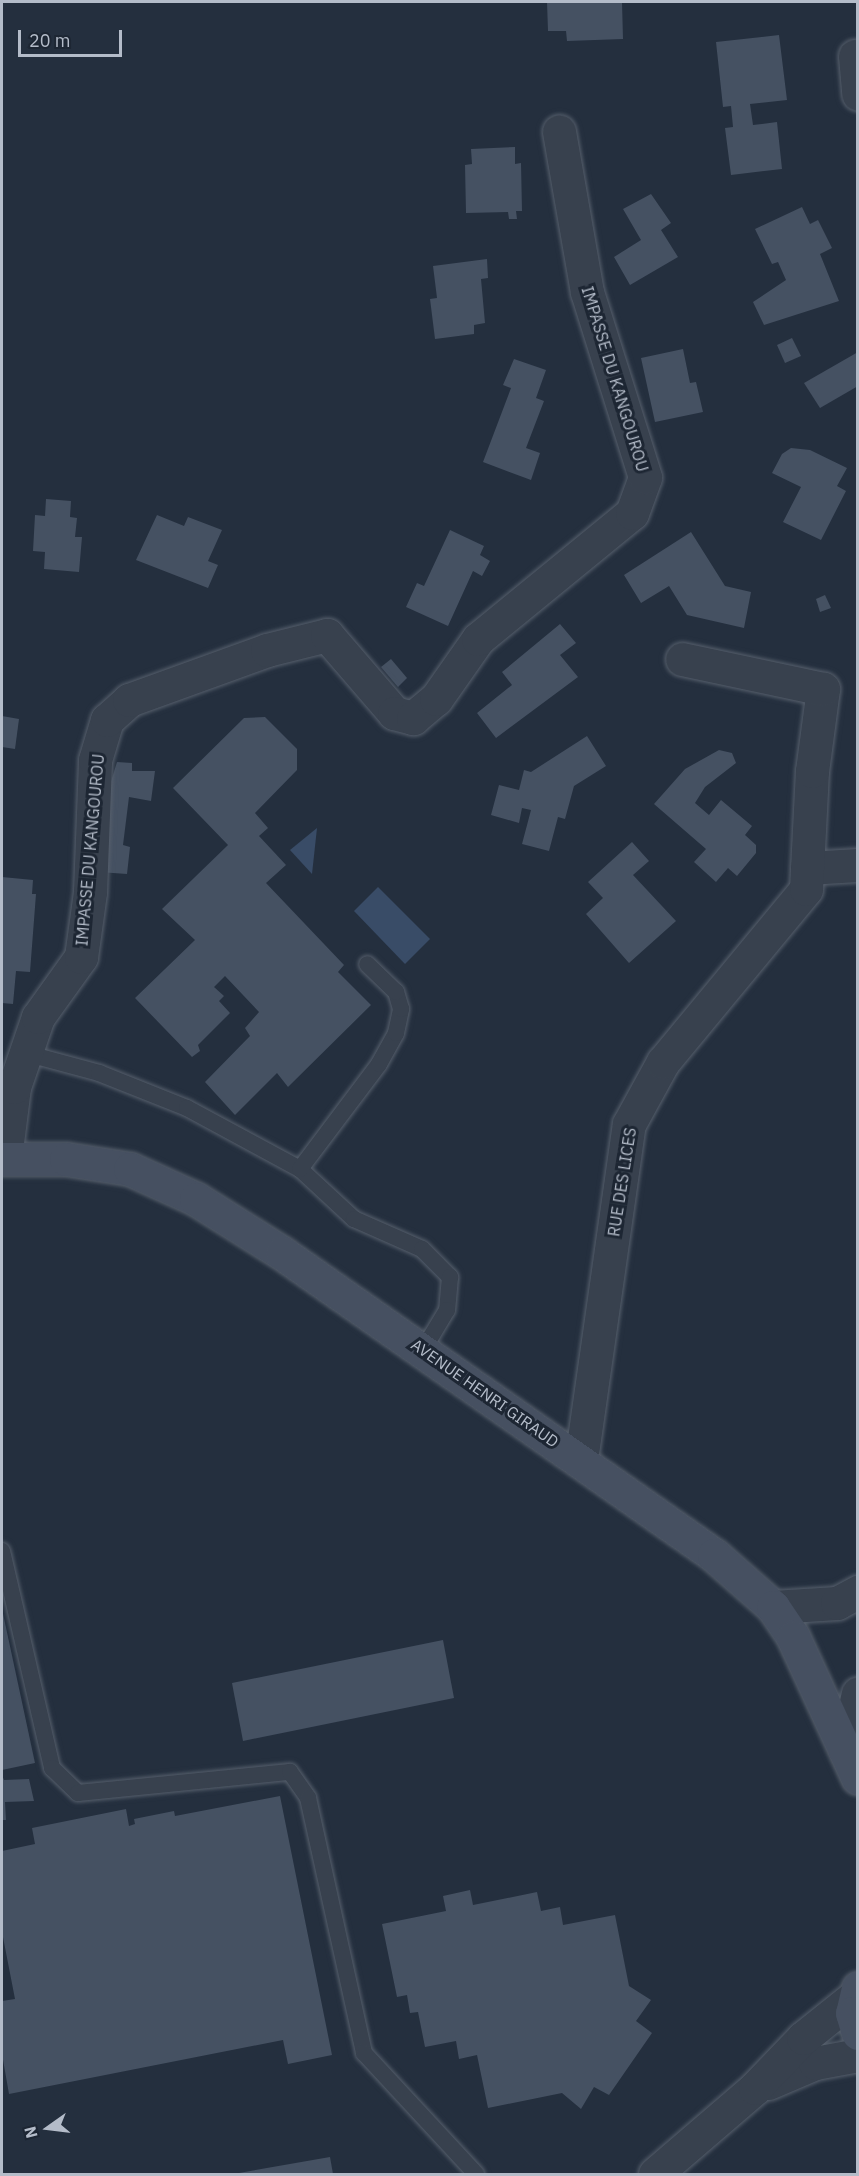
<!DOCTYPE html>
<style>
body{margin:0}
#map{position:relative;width:859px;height:2176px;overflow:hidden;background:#242f3e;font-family:"IBM Plex Sans",sans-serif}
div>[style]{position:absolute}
.water>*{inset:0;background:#394c67}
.building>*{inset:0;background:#455162}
.roads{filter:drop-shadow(0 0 2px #565f6c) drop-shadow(0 0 2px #565f6c)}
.lane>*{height:16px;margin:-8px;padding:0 8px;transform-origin:8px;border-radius:8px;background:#38414e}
.street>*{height:33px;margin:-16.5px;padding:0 16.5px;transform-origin:16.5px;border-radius:16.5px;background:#38414e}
.secondary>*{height:33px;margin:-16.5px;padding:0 16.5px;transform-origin:16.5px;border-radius:16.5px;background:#465061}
span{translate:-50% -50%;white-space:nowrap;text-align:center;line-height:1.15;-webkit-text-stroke:6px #1d2633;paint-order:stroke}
.street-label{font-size:16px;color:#b4bcc9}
.frame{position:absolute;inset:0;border:3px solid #b4bcc9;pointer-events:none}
.north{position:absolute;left:18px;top:2098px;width:60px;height:60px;-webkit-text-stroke:4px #1d2633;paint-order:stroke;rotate:256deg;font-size:16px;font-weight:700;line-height:24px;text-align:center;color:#b4bcc9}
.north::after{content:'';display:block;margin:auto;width:21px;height:27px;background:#b4bcc9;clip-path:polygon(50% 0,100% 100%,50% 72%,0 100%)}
.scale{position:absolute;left:18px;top:30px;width:104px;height:27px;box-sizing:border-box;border:3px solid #b4bcc9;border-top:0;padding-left:8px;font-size:18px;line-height:21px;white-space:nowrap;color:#b4bcc9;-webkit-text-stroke:4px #1d2633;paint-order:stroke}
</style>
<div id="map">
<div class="water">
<i style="clip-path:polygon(317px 828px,312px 874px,290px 850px)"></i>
<i style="clip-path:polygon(378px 887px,430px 939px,405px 964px,354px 911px)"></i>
</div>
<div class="building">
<i style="clip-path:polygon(547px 2px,622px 2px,623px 39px,567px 41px,566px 31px,548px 31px)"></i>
<i style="clip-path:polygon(779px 35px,787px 100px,750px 104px,753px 125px,777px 122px,782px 169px,731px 175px,725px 128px,733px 127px,731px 106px,723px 107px,716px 42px)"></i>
<i style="clip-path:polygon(515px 147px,515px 164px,521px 163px,522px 211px,516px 211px,517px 219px,509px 219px,508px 212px,466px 213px,465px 165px,472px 164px,471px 149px)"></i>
<i style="clip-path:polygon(651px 194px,671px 223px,661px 230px,678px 257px,630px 285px,614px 257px,641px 240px,623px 209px)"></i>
<i style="clip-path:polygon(802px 207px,810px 224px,818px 220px,832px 248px,820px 254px,839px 301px,764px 325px,753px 302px,786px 280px,778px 262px,772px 264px,755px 229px)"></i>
<i style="clip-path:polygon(487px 259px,488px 278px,481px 279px,485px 323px,474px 325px,474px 334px,435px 339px,430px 299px,437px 298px,433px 266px)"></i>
<i style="clip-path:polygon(792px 338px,801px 356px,785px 363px,777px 345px)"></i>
<i style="clip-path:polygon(683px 349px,690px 383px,696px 382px,703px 412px,655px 422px,641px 358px)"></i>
<i style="clip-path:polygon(858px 352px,858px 386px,820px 408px,804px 383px)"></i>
<i style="clip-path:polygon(514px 359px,546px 370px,536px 398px,544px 401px,526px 448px,540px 453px,531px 480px,483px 462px,511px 388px,503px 385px)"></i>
<i style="clip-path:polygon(791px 448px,810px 450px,847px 468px,837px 486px,846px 491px,821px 540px,783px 522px,801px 487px,772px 473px,782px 454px)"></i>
<i style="clip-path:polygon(46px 499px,71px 501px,70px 517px,77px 518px,75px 537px,82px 537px,79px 572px,44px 569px,45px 552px,33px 551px,35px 515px,45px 516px)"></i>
<i style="clip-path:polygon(157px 515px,184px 526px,188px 517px,222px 530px,208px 561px,218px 565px,208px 588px,136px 560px)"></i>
<i style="clip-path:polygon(450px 530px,484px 546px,480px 555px,490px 561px,482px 576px,473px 571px,448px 626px,406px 607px,417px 583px,424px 586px)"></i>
<i style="clip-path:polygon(691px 532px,725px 586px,751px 592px,744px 628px,687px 615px,669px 586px,641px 603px,624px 575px)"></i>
<i style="clip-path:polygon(825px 595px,831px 608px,820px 612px,816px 599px)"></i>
<i style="clip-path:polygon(560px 624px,576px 643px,560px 655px,578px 677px,496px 738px,477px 713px,512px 685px,502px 672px)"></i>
<i style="clip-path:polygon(391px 659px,407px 678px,398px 687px,381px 667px)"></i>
<i style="clip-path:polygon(2px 716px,19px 719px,15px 749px,2px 747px)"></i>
<i style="clip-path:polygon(265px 717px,297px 749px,297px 770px,255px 813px,268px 828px,259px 836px,286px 865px,266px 883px,344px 965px,338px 972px,371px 1005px,288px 1087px,277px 1073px,235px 1115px,205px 1082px,250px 1036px,245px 1028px,259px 1012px,225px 976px,214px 987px,224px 996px,219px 1001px,230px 1013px,198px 1045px,200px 1051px,192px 1057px,135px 998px,195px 940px,162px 909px,228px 845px,173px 788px,244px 718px)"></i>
<i style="clip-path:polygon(587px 736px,606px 766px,574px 786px,565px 819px,558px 817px,549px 851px,522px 844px,531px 810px,522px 808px,519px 823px,491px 815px,499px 785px,519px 790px,524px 770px,531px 772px)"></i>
<i style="clip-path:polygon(719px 750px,732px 753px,736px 763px,705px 787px,695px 803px,709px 815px,721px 800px,752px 826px,745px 835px,756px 845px,756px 853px,737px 876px,728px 868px,716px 882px,694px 862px,706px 849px,654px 804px,685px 769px)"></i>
<i style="clip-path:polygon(117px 762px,132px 763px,132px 771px,155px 771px,151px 801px,129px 797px,123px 845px,130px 847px,127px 874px,99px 872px,109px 788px)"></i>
<i style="clip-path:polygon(632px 842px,649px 861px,633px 875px,676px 921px,629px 963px,586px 914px,603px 898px,588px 882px)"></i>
<i style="clip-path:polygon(2px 877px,33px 880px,32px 894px,36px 894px,30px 972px,16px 971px,13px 1004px,2px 1003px)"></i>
<i style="clip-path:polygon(2px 1609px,35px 1763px,2px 1770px)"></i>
<i style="clip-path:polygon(443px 1640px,454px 1698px,243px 1741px,232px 1683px)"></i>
<i style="clip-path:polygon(2px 1775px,4px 1780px,29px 1779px,34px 1801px,5px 1802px,6px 1820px,2px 1820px)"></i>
<i style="clip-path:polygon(280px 1796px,332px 2055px,288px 2064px,283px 2040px,9px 2094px,2px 2054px,2px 2001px,15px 1999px,2px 1932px,2px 1851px,35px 1844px,32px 1828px,126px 1809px,129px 1826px,135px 1824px,134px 1819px,174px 1811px,175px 1816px)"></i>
<i style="clip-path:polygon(470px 1890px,473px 1905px,537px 1892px,541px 1911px,560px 1907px,563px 1925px,615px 1915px,629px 1986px,651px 2000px,636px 2021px,652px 2033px,609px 2095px,594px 2087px,581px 2109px,562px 2093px,488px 2108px,477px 2055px,459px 2059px,456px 2041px,425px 2047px,418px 2012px,410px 2013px,407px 1995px,397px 1997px,382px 1924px,446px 1911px,443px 1896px)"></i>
<i style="clip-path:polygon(330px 2157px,333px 2174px,239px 2174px,239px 2173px)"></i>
</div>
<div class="roads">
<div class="lane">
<i style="left:25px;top:1053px;width:77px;rotate:15.1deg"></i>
<i style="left:99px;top:1073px;width:95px;rotate:21.7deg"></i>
<i style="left:187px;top:1108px;width:128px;rotate:28.4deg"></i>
<i style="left:300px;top:1169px;width:74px;rotate:42.8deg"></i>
<i style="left:354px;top:1219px;width:74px;rotate:23.8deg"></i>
<i style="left:422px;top:1249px;width:40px;rotate:45deg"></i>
<i style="left:450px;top:1277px;width:33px;rotate:95deg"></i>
<i style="left:447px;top:1310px;width:47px;rotate:121deg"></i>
<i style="left:300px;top:1169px;width:131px;rotate:-53deg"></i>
<i style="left:379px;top:1064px;width:35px;rotate:-61deg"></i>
<i style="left:396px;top:1033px;width:25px;rotate:-78deg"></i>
<i style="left:401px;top:1009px;width:18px;rotate:-106deg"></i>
<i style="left:396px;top:992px;width:40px;rotate:-136deg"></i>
<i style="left:2px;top:1551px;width:223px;rotate:77deg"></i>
<i style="left:52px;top:1768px;width:36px;rotate:44deg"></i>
<i style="left:78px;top:1793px;width:213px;rotate:-5.7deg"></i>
<i style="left:290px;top:1772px;width:32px;rotate:55deg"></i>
<i style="left:308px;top:1798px;width:261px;rotate:77.6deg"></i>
<i style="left:364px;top:2053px;width:165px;rotate:47.2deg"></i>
</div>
<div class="street">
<i style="left:855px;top:56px;width:38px;rotate:85deg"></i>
<i style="left:807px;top:868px;width:51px;rotate:-3.4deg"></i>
<i style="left:5px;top:1158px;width:72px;rotate:-82.8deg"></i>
<i style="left:14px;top:1087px;width:74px;rotate:-71.1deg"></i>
<i style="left:38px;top:1017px;width:74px;rotate:-54.4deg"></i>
<i style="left:81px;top:957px;width:66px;rotate:-82.1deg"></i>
<i style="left:90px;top:892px;width:132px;rotate:-87.8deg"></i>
<i style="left:95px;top:760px;width:42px;rotate:-73.3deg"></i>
<i style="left:107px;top:720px;width:30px;rotate:-42deg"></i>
<i style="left:129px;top:700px;width:147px;rotate:-19.9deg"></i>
<i style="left:267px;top:650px;width:62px;rotate:-14deg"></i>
<i style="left:327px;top:635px;width:103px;rotate:49.3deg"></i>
<i style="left:394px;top:713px;width:20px;rotate:15deg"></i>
<i style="left:413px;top:718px;width:30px;rotate:-40deg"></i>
<i style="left:436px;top:699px;width:73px;rotate:-55deg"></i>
<i style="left:478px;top:639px;width:199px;rotate:-39.3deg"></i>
<i style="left:632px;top:513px;width:38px;rotate:-70deg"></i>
<i style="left:645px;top:477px;width:194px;rotate:-107.4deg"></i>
<i style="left:587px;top:292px;width:163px;rotate:-99.9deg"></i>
<i style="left:581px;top:1460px;width:339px;rotate:-81.9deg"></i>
<i style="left:629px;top:1124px;width:71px;rotate:-61.3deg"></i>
<i style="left:663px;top:1062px;width:224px;rotate:-50.4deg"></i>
<i style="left:806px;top:889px;width:118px;rotate:-87.1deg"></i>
<i style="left:812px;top:771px;width:83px;rotate:-82.4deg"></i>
<i style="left:823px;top:689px;width:144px;rotate:-168deg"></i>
<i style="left:773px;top:1607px;width:64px;rotate:-3.6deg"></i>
<i style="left:837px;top:1603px;width:24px;rotate:-28deg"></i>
<i style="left:845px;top:1749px;width:57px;rotate:-76.9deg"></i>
<i style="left:768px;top:2083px;width:51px;rotate:-23.1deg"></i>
<i style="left:815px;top:2063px;width:44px;rotate:-10.5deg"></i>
<i style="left:655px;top:2174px;width:132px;rotate:-40.7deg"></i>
<i style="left:755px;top:2088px;width:69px;rotate:-46.2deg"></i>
<i style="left:803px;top:2038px;width:64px;rotate:-38.7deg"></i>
</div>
<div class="secondary">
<i style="left:2px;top:1159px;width:64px"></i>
<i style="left:66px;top:1159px;width:65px;rotate:8.9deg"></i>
<i style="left:130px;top:1169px;width:72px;rotate:24.4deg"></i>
<i style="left:196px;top:1199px;width:102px;rotate:32.1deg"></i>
<i style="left:282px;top:1253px;width:527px;rotate:34.96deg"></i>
<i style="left:714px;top:1555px;width:79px;rotate:41.4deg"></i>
<i style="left:773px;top:1607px;width:36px;rotate:56deg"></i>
<i style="left:793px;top:1637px;width:155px;rotate:65.3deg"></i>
<i style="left:858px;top:1988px;width:26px;rotate:103deg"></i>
<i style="left:852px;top:2013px;width:21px;rotate:73deg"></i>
</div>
</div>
<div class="street-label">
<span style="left:615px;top:379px;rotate:73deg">IMPASSE DU KANGOUROU</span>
<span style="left:90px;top:850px;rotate:-85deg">IMPASSE DU KANGOUROU</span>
<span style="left:622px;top:1182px;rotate:-81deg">RUE DES LICES</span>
<span style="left:485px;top:1393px;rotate:35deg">AVENUE HENRI GIRAUD</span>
</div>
<div class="frame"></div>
<div class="north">N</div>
<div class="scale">20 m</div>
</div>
